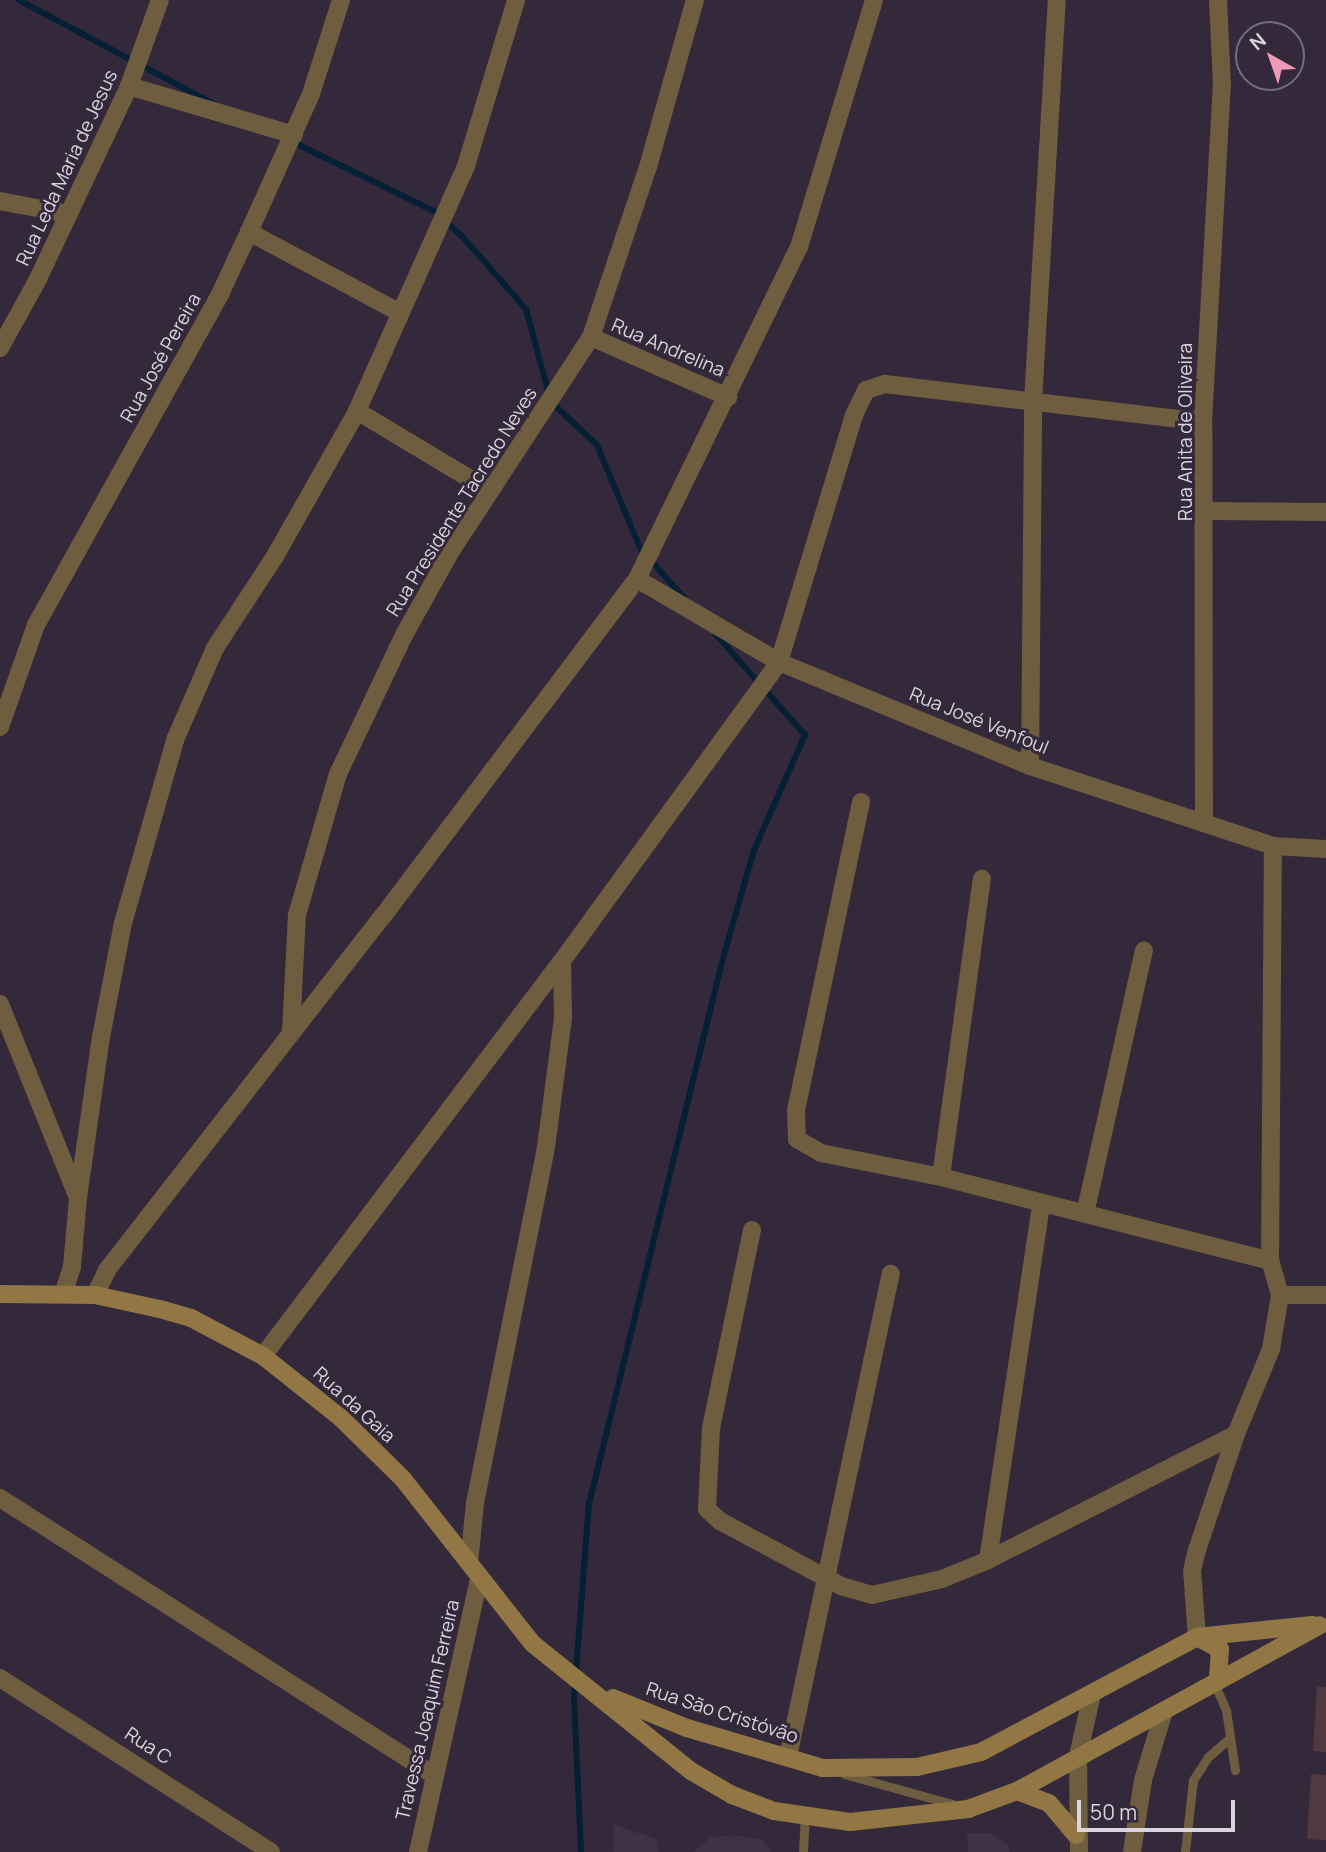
<!DOCTYPE html>
<meta charset="utf-8">
<style>
body{margin:0}
#map{position:relative;width:1326px;height:1852px;overflow:hidden;background:#33293a;font-family:Manrope,sans-serif}
div>[style]{position:absolute}
.built>*{inset:0;background:#3f3248}
.stream>*{height:6px;margin:-3px;padding:0 3px;transform-origin:3px;border-radius:3px;background:#052035}
.building>*{inset:0;background:#503a40}
.service>*{height:9px;margin:-4.5px;padding:0 4.5px;transform-origin:4.5px;border-radius:4.5px;background:#6e5d3f}
.minor>*{height:18px;margin:-9px;padding:0 9px;transform-origin:9px;border-radius:9px;background:#6e5d3f}
.tertiary>*{height:18px;margin:-9px;padding:0 9px;transform-origin:9px;border-radius:9px;background:#6e5d3f}
.secondary>*{height:18px;margin:-9px;padding:0 9px;transform-origin:9px;border-radius:9px;background:#927745}
span{translate:-50% -50%;white-space:nowrap;text-align:center;line-height:1.15;-webkit-text-stroke:6px #33293a;paint-order:stroke}
.street-label{font-size:19px;color:#dbd4df}
.north{position:absolute;left:1235px;top:21px;width:70px;height:70px;box-sizing:border-box;background:#33293a;border:2px solid #766d7c;border-radius:50%;rotate:320deg;font-size:19px;font-weight:700;line-height:28px;text-align:center;color:#dbd4df}
.north::after{content:'';display:block;margin:auto;width:24px;height:32px;background:#ef9ab8;clip-path:polygon(50% 0,100% 100%,50% 72%,0 100%)}
.scale{position:absolute;left:1077px;top:1800px;width:158px;height:32px;box-sizing:border-box;border:4px solid #dbd4df;border-top:0;padding-left:9px;font-size:21px;line-height:24px;white-space:nowrap;color:#dbd4df;-webkit-text-stroke:5px #33293a;paint-order:stroke}
</style>
<div id="map">
<div class="built">
<i style="clip-path:polygon(614px 1825px,656px 1839px,658px 1852px,613px 1852px)"></i>
<i style="clip-path:polygon(967px 1833px,990px 1833px,1009px 1846px,1009px 1852px,968px 1852px)"></i>
<i style="clip-path:polygon(733px 1835px,762px 1840px,772px 1852px,693px 1852px,710px 1838px)"></i>
</div>
<div class="stream">
<i style="left:19px;top:0;width:219px;rotate:28.1deg"></i>
<i style="left:291px;top:141px;width:159px;rotate:26.1deg"></i>
<i style="left:434px;top:211px;width:38px;rotate:42deg"></i>
<i style="left:462px;top:236px;width:97px;rotate:48.8deg"></i>
<i style="left:526px;top:309px;width:96px;rotate:75deg"></i>
<i style="left:551px;top:402px;width:63px;rotate:43.1deg"></i>
<i style="left:597px;top:445px;width:112px;rotate:67.3deg"></i>
<i style="left:640px;top:548px;width:69px;rotate:48.5deg"></i>
<i style="left:581px;top:1852px;width:155px;rotate:-92.6deg"></i>
<i style="left:574px;top:1697px;width:194px;rotate:-85.6deg"></i>
<i style="left:589px;top:1504px;width:562px;rotate:-76.21deg"></i>
<i style="left:723px;top:958px;width:112px;rotate:-74deg"></i>
<i style="left:754px;top:850px;width:126px;rotate:-66.1deg"></i>
<i style="left:805px;top:735px;width:137px;rotate:-131.5deg"></i>
</div>
<div class="building">
<i style="clip-path:polygon(1317px 1687px,1326px 1687px,1326px 1752px,1313px 1751px)"></i>
<i style="clip-path:polygon(1311px 1774px,1326px 1775px,1326px 1840px,1307px 1839px)"></i>
</div>
<div class="service">
<i style="left:1214px;top:1683px;width:30px;rotate:66deg"></i>
<i style="left:1226px;top:1710px;width:61px;rotate:81.5deg"></i>
<i style="left:844px;top:1774px;width:116px;rotate:15.5deg"></i>
<i style="left:1185px;top:1851px;width:71px;rotate:-83.6deg"></i>
<i style="left:1193px;top:1780px;width:27px;rotate:-57deg"></i>
<i style="left:1208px;top:1757px;width:29px;rotate:-41deg"></i>
<i style="left:803px;top:1852px;width:34px;rotate:-87deg"></i>
</div>
<div class="minor">
<i style="left:129px;top:86px;width:172px;rotate:16.5deg"></i>
<i style="left:0;top:201px;width:70px;rotate:10.7deg"></i>
<i style="left:249px;top:232px;width:170px;rotate:28.1deg"></i>
<i style="left:591px;top:337px;width:150px;rotate:23.7deg"></i>
<i style="left:0;top:348px;width:77px;rotate:-61.1deg"></i>
<i style="left:37px;top:281px;width:216px;rotate:-64.7deg"></i>
<i style="left:129px;top:86px;width:91px;rotate:-70.2deg"></i>
<i style="left:357px;top:411px;width:155px;rotate:31deg"></i>
<i style="left:1206px;top:511px;width:120px;rotate:0.5deg"></i>
<i style="left:637px;top:579px;width:164px;rotate:30.3deg"></i>
<i style="left:779px;top:662px;width:272px;rotate:22.5deg"></i>
<i style="left:1030px;top:766px;width:256px;rotate:18.2deg"></i>
<i style="left:1273px;top:846px;width:53px;rotate:3.2deg"></i>
<i style="left:0;top:727px;width:108px;rotate:-70.6deg"></i>
<i style="left:36px;top:625px;width:381px;rotate:-60.9deg"></i>
<i style="left:221px;top:292px;width:66px;rotate:-65deg"></i>
<i style="left:249px;top:232px;width:151px;rotate:-65.8deg"></i>
<i style="left:311px;top:94px;width:99px;rotate:-72.3deg"></i>
<i style="left:1030px;top:766px;width:365px;rotate:-89.5deg"></i>
<i style="left:1033px;top:401px;width:402px;rotate:-86.6deg"></i>
<i style="left:861px;top:802px;width:316px;rotate:101.9deg"></i>
<i style="left:796px;top:1111px;width:28px;rotate:88deg"></i>
<i style="left:797px;top:1139px;width:28px;rotate:30deg"></i>
<i style="left:821px;top:1153px;width:122px;rotate:11.3deg"></i>
<i style="left:941px;top:1177px;width:340px;rotate:14.3deg"></i>
<i style="left:1204px;top:823px;width:401px;rotate:-90.1deg"></i>
<i style="left:1203px;top:422px;width:338px;rotate:-86.8deg"></i>
<i style="left:1222px;top:85px;width:85px;rotate:-92.7deg"></i>
<i style="left:0;top:1004px;width:209px;rotate:68.1deg"></i>
<i style="left:78px;top:1198px;width:69px;rotate:95deg"></i>
<i style="left:72px;top:1267px;width:28px;rotate:108deg"></i>
<i style="left:291px;top:1032px;width:117px;rotate:-87.1deg"></i>
<i style="left:297px;top:915px;width:147px;rotate:-73.8deg"></i>
<i style="left:338px;top:774px;width:154px;rotate:-64.6deg"></i>
<i style="left:404px;top:635px;width:96px;rotate:-60.8deg"></i>
<i style="left:451px;top:551px;width:256px;rotate:-56.8deg"></i>
<i style="left:591px;top:337px;width:179px;rotate:-71.5deg"></i>
<i style="left:648px;top:167px;width:173px;rotate:-74.3deg"></i>
<i style="left:941px;top:1177px;width:301px;rotate:-82.2deg"></i>
<i style="left:78px;top:1198px;width:163px;rotate:-81.9deg"></i>
<i style="left:101px;top:1037px;width:116px;rotate:-79.1deg"></i>
<i style="left:123px;top:923px;width:190px;rotate:-74.1deg"></i>
<i style="left:175px;top:740px;width:100px;rotate:-66.5deg"></i>
<i style="left:215px;top:648px;width:108px;rotate:-56.8deg"></i>
<i style="left:274px;top:558px;width:169px;rotate:-60.5deg"></i>
<i style="left:357px;top:411px;width:268px;rotate:-66deg"></i>
<i style="left:466px;top:166px;width:173px;rotate:-73.2deg"></i>
<i style="left:1085px;top:1214px;width:270px;rotate:-77.4deg"></i>
<i style="left:752px;top:1230px;width:202px;rotate:101.7deg"></i>
<i style="left:711px;top:1428px;width:81px;rotate:92.8deg"></i>
<i style="left:707px;top:1509px;width:18px;rotate:43deg"></i>
<i style="left:720px;top:1521px;width:137px;rotate:28.2deg"></i>
<i style="left:841px;top:1586px;width:32px;rotate:16deg"></i>
<i style="left:872px;top:1595px;width:72px;rotate:-12.9deg"></i>
<i style="left:942px;top:1579px;width:50px;rotate:-22.4deg"></i>
<i style="left:988px;top:1560px;width:278px;rotate:-26.9deg"></i>
<i style="left:95px;top:1295px;width:28px;rotate:-64deg"></i>
<i style="left:107px;top:1270px;width:449px;rotate:-52.1deg"></i>
<i style="left:383px;top:916px;width:422px;rotate:-53deg"></i>
<i style="left:637px;top:579px;width:369px;rotate:-64deg"></i>
<i style="left:799px;top:247px;width:258px;rotate:-73.1deg"></i>
<i style="left:1280px;top:1295px;width:46px"></i>
<i style="left:263px;top:1356px;width:495px;rotate:-52.9deg"></i>
<i style="left:562px;top:961px;width:369px;rotate:-54deg"></i>
<i style="left:779px;top:662px;width:258px;rotate:-73.1deg"></i>
<i style="left:854px;top:415px;width:28px;rotate:-64deg"></i>
<i style="left:866px;top:390px;width:20px;rotate:-18deg"></i>
<i style="left:885px;top:384px;width:320px;rotate:6.8deg"></i>
<i style="left:0;top:1498px;width:513px;rotate:32.57deg"></i>
<i style="left:988px;top:1560px;width:359px;rotate:-81.5deg"></i>
<i style="left:469px;top:1563px;width:60px;rotate:-84.3deg"></i>
<i style="left:475px;top:1503px;width:363px;rotate:-78.7deg"></i>
<i style="left:546px;top:1147px;width:130px;rotate:-82.5deg"></i>
<i style="left:563px;top:1018px;width:57px;rotate:-91deg"></i>
<i style="left:1197px;top:1637px;width:66px;rotate:-94.3deg"></i>
<i style="left:1192px;top:1571px;width:22px;rotate:-77deg"></i>
<i style="left:1197px;top:1550px;width:122px;rotate:-71.4deg"></i>
<i style="left:1236px;top:1434px;width:92px;rotate:-67.6deg"></i>
<i style="left:1271px;top:1349px;width:55px;rotate:-80.5deg"></i>
<i style="left:1280px;top:1295px;width:35px;rotate:-106deg"></i>
<i style="left:1270px;top:1261px;width:415px;rotate:-89.6deg"></i>
<i style="left:0;top:1678px;width:322px;rotate:32.7deg"></i>
<i style="left:788px;top:1757px;width:494px;rotate:-78deg"></i>
<i style="left:1079px;top:1852px;width:96px;rotate:-90.6deg"></i>
<i style="left:1078px;top:1756px;width:64px;rotate:-77.3deg"></i>
<i style="left:1132px;top:1852px;width:73px;rotate:-81.3deg"></i>
<i style="left:1143px;top:1780px;width:72px;rotate:-73.1deg"></i>
</div>
<div class="tertiary">
<i style="left:418px;top:1852px;width:281px;rotate:-77.4deg"></i>
</div>
<div class="secondary">
<i style="left:0;top:1294px;width:95px;rotate:0.6deg"></i>
<i style="left:95px;top:1295px;width:66px;rotate:12.2deg"></i>
<i style="left:160px;top:1309px;width:32px;rotate:16deg"></i>
<i style="left:191px;top:1318px;width:81px;rotate:27.8deg"></i>
<i style="left:263px;top:1356px;width:100px;rotate:38.5deg"></i>
<i style="left:341px;top:1418px;width:87px;rotate:44.5deg"></i>
<i style="left:403px;top:1479px;width:210px;rotate:51.8deg"></i>
<i style="left:533px;top:1644px;width:203px;rotate:38.8deg"></i>
<i style="left:691px;top:1771px;width:48px;rotate:30.3deg"></i>
<i style="left:732px;top:1795px;width:45px;rotate:20.9deg"></i>
<i style="left:774px;top:1811px;width:77px;rotate:8.2deg"></i>
<i style="left:850px;top:1822px;width:119px;rotate:-6.3deg"></i>
<i style="left:968px;top:1809px;width:52px;rotate:-20.2deg"></i>
<i style="left:1017px;top:1791px;width:345px;rotate:-28.7deg"></i>
<i style="left:1197px;top:1637px;width:26px;rotate:28deg"></i>
<i style="left:1220px;top:1649px;width:32px;rotate:94deg"></i>
<i style="left:613px;top:1698px;width:80px;rotate:22.1deg"></i>
<i style="left:687px;top:1728px;width:142px;rotate:16.4deg"></i>
<i style="left:823px;top:1768px;width:94px;rotate:-0.6deg"></i>
<i style="left:917px;top:1767px;width:66px;rotate:-13.2deg"></i>
<i style="left:981px;top:1752px;width:245px;rotate:-28deg"></i>
<i style="left:1197px;top:1637px;width:116px;rotate:-6deg"></i>
<i style="left:1017px;top:1791px;width:34px;rotate:21deg"></i>
<i style="left:1049px;top:1803px;width:42px;rotate:49.8deg"></i>
</div>
<div class="street-label">
<span style="left:67px;top:168px;rotate:-65deg">Rua Leda Maria de Jesus</span>
<span style="left:668px;top:348px;rotate:23deg">Rua Andrelina</span>
<span style="left:161px;top:358px;rotate:-61deg">Rua José Pereira</span>
<span style="left:1186px;top:432px;rotate:-90deg">Rua Anita de Oliveira</span>
<span style="left:462px;top:502px;rotate:-58deg">Rua Presidente Tacredo Neves</span>
<span style="left:979px;top:721px;rotate:22deg">Rua José Venfoul</span>
<span style="left:354px;top:1405px;rotate:42deg">Rua da Gaia</span>
<span style="left:428px;top:1710px;rotate:-77deg">Travessa Joaquim Ferreira</span>
<span style="left:722px;top:1713px;rotate:18deg">Rua São Cristóvão</span>
<span style="left:148px;top:1746px;rotate:33deg">Rua C</span>
</div>
<div class="north">N</div>
<div class="scale">50 m</div>
</div>
